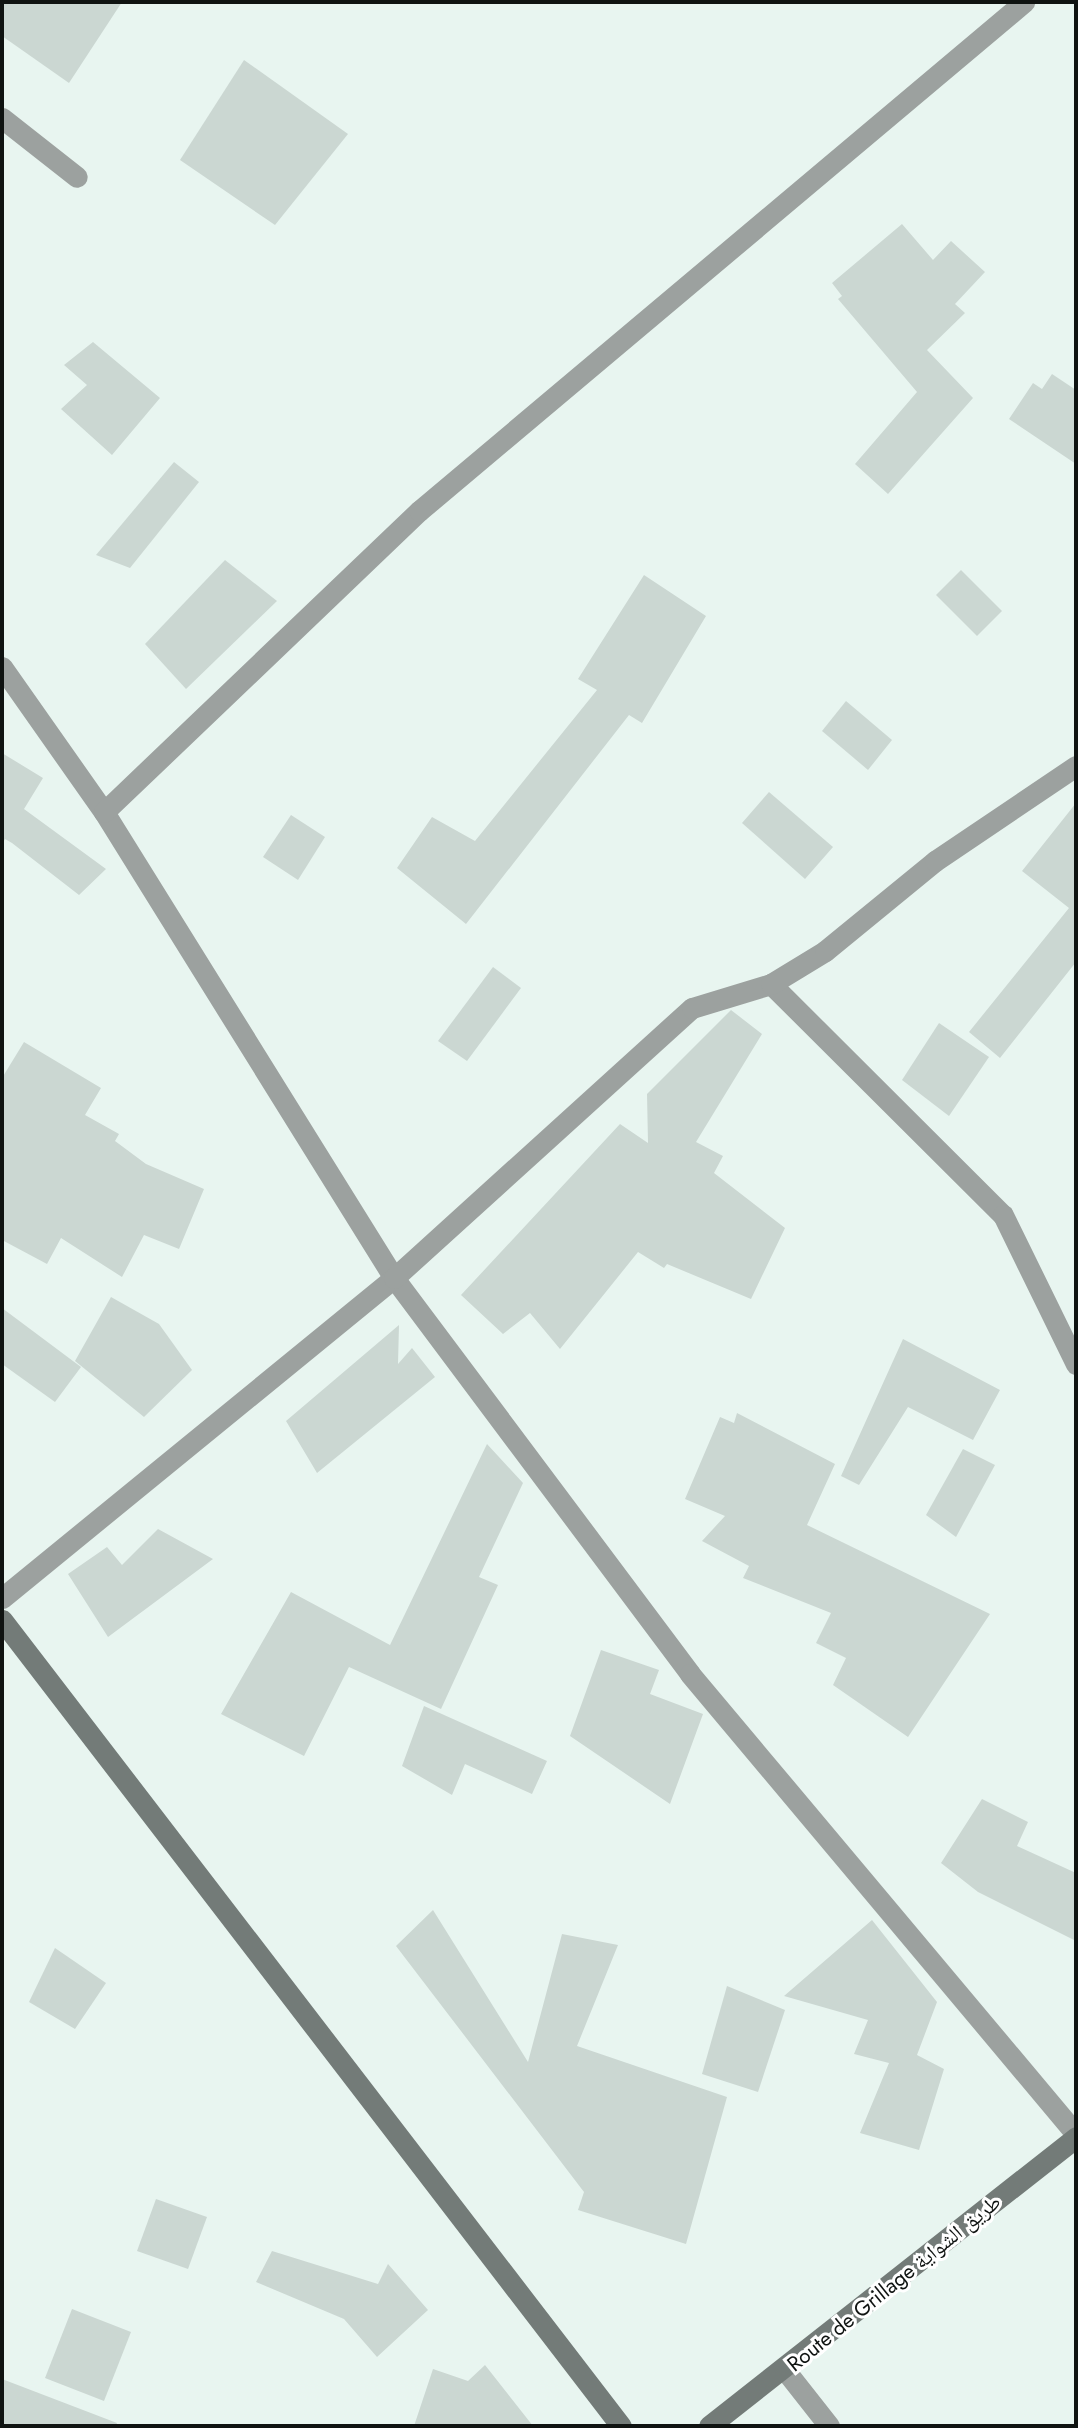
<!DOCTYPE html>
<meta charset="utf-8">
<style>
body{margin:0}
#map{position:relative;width:1078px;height:2428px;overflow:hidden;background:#e8f5f0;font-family:Jost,"Noto Naskh Arabic",sans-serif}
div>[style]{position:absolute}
.building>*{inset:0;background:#cbd7d2}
.street>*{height:21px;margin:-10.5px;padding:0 10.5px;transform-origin:10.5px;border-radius:10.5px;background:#9ca19f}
.secondary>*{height:21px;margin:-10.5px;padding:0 10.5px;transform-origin:10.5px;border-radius:10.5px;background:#737b78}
span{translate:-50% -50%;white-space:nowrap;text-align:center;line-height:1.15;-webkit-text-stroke:6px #fff;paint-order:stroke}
.street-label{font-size:21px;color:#0f1311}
.frame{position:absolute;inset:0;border:4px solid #0f1311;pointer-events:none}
</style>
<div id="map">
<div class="building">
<i style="clip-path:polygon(2px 2px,122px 2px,69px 83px,2px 36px)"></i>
<i style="clip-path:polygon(244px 60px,348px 134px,275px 225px,180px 160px)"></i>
<i style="clip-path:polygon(902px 224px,933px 260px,951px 241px,985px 272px,955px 304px,965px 313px,927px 350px,973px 398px,888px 494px,855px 464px,917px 392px,838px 299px,842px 296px,832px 283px)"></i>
<i style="clip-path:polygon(93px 342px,160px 398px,112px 455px,61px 409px,87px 385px,64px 365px)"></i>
<i style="clip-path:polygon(1052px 374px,1076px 390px,1076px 464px,1009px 419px,1033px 383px,1042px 389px)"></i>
<i style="clip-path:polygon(174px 462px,199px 482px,130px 568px,96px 555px)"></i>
<i style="clip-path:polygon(225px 560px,277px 601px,186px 689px,145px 644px)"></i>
<i style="clip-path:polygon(961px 570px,1002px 611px,977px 636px,936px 595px)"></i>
<i style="clip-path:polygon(644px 575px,706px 616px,642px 723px,629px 715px,466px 924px,397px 868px,432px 817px,475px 841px,597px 690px,578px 679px)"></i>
<i style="clip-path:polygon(846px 701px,892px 740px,868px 770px,822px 731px)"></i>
<i style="clip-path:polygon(2px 753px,43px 778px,24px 809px,106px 869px,79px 895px,12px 843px,5px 839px,2px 844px)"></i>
<i style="clip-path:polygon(769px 792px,833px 847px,805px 879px,742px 823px)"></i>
<i style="clip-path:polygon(1076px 803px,1076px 962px,1000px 1058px,969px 1032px,1069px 908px,1022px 871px)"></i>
<i style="clip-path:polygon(291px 815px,325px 837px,298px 880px,263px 857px)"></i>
<i style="clip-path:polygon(493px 967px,521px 988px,467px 1061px,438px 1041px)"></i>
<i style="clip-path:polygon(731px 1010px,762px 1034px,696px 1142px,723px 1156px,714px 1173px,785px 1228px,751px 1299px,667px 1264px,664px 1268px,638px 1252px,560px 1349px,530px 1313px,503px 1334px,461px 1295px,620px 1124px,648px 1143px,647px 1094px)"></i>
<i style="clip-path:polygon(939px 1023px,989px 1057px,949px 1116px,902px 1080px)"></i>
<i style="clip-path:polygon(24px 1042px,101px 1088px,85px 1115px,119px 1134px,115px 1141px,146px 1164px,204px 1189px,179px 1249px,144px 1235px,122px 1277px,61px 1238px,47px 1264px,2px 1240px,2px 1078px)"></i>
<i style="clip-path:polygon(111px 1297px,159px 1324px,192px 1370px,144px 1417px,75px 1361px)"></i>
<i style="clip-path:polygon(2px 1308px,81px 1367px,55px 1402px,2px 1364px)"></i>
<i style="clip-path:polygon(399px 1325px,398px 1364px,412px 1348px,435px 1377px,317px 1473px,286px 1421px)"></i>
<i style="clip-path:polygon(903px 1339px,1000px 1390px,973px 1440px,908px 1407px,859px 1485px,841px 1476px)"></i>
<i style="clip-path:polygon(737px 1413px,835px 1464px,807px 1525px,990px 1614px,908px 1737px,833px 1685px,846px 1658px,816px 1643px,831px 1613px,743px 1578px,749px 1566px,702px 1541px,725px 1516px,685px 1499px,720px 1417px,734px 1423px)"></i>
<i style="clip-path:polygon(487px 1444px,523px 1483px,479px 1577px,498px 1585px,441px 1709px,349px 1667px,304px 1756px,221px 1714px,291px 1592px,390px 1645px)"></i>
<i style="clip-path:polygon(963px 1449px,995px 1465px,956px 1537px,926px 1515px)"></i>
<i style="clip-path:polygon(158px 1529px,213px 1559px,108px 1637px,68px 1574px,107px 1547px,122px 1565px)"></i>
<i style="clip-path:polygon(601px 1650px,659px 1670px,650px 1694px,703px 1714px,670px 1804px,570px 1736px)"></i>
<i style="clip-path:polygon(424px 1706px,547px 1761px,532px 1794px,465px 1764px,452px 1795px,402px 1766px)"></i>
<i style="clip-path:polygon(982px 1799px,1028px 1822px,1017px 1846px,1076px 1873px,1076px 1941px,978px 1892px,941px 1863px)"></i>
<i style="clip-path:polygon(433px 1910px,528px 2062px,562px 1934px,618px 1945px,577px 2046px,727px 2097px,686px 2244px,578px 2210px,584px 2192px,396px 1946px)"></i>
<i style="clip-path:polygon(872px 1920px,937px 2002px,917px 2055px,944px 2069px,919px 2150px,860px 2133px,889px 2063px,854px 2054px,868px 2020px,784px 1996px)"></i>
<i style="clip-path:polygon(55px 1948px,106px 1983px,75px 2029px,29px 2002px)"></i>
<i style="clip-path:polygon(727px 1986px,785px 2010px,758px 2092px,702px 2074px)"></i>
<i style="clip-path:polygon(156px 2199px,207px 2217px,188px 2269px,137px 2251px)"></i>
<i style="clip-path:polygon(272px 2251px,378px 2284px,388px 2264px,428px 2310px,377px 2357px,344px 2319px,256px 2282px)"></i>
<i style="clip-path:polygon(72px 2309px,131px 2332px,104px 2401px,45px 2378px)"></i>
<i style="clip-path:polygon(485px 2365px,533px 2426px,414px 2426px,433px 2369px,468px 2381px)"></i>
<i style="clip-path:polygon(2px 2379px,117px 2423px,116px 2426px,2px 2426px)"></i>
</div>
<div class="street">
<i style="left:2px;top:118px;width:95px;rotate:38.2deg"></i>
<i style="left:2px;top:667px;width:177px;rotate:54.9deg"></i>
<i style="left:104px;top:812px;width:549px;rotate:58.11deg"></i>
<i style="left:394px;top:1278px;width:494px;rotate:53.2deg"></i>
<i style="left:690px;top:1674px;width:600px;rotate:50deg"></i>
<i style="left:104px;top:812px;width:436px;rotate:-43.7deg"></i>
<i style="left:419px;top:511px;width:791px;rotate:-40.07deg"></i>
<i style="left:771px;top:984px;width:327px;rotate:44.9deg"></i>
<i style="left:1003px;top:1215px;width:166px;rotate:63.9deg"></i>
<i style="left:2px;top:1598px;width:506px;rotate:-39.23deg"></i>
<i style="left:394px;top:1278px;width:402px;rotate:-42.2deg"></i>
<i style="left:692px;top:1008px;width:83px;rotate:-16.9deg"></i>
<i style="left:771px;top:984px;width:63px;rotate:-31.4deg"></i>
<i style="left:825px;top:951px;width:142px;rotate:-39.3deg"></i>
<i style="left:935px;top:861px;width:170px;rotate:-34deg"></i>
<i style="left:785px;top:2370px;width:71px;rotate:51.8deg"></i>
</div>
<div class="secondary">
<i style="left:2px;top:1620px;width:1016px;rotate:52.48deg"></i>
<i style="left:709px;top:2426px;width:467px;rotate:-38.2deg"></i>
</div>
<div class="street-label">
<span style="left:894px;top:2283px;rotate:-39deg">Route de Grillage طريق الشواية</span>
</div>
<div class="frame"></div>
</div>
